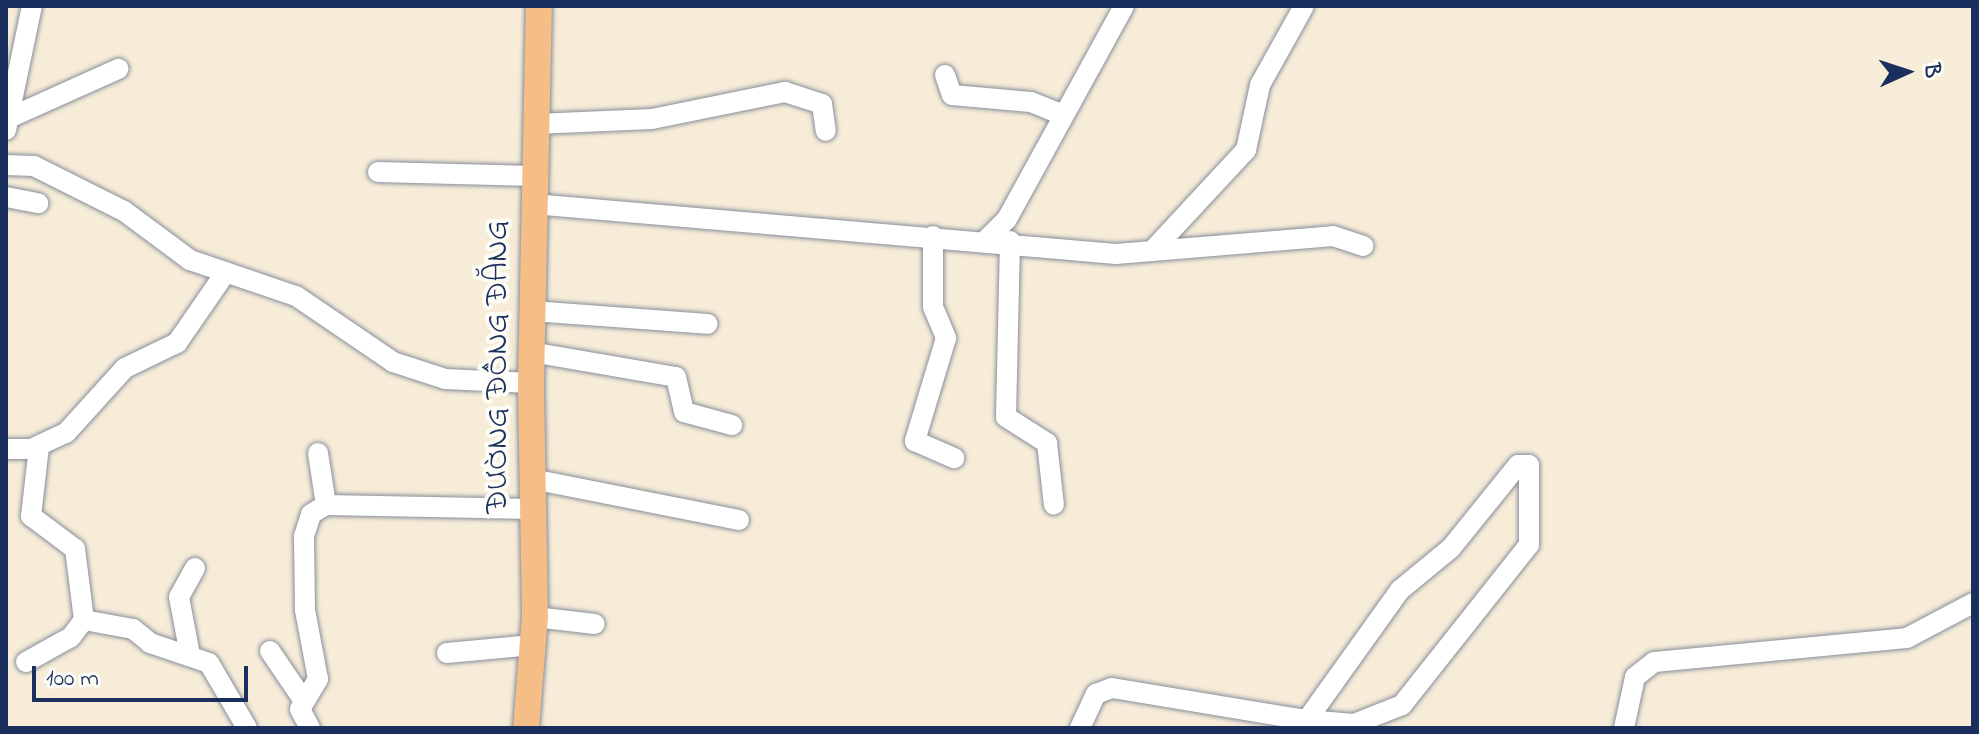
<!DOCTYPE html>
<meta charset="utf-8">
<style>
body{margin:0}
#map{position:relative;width:1979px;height:734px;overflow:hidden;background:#f6ecd8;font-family:"Indie Flower",sans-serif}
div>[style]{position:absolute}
.roads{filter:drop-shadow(0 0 2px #888e9b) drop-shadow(0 0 2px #888e9b)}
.minor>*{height:20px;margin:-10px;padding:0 10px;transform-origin:10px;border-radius:10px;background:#fff}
.major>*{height:26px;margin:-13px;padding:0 13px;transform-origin:13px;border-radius:13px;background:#f6be87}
span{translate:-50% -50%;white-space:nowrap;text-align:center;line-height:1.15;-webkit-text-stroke:8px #fdfcf7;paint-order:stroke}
.street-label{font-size:32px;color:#1b2f5e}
.frame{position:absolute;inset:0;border:8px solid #1b2f5e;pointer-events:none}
.north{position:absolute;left:1867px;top:32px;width:80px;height:80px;-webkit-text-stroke:6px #fdfcf7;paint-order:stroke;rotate:87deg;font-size:22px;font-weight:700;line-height:32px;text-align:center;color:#1b2f5e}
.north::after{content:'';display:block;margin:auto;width:28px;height:36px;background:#1b2f5e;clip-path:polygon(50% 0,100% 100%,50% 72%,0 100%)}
.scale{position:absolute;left:32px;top:666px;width:216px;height:36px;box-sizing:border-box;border:4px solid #1b2f5e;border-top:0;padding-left:10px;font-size:24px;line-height:28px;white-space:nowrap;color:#1b2f5e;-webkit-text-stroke:6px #fdfcf7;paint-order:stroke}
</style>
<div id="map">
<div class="roads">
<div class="minor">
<i style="left:945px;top:75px;width:21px;rotate:71deg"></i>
<i style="left:952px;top:95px;width:79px;rotate:5.1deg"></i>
<i style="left:1031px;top:102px;width:35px;rotate:22deg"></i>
<i style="left:9px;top:118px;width:120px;rotate:-24.2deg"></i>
<i style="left:535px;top:124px;width:117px;rotate:-2.4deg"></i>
<i style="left:652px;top:119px;width:136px;rotate:-11.5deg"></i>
<i style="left:785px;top:92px;width:39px;rotate:18deg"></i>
<i style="left:822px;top:104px;width:27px;rotate:82deg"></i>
<i style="left:6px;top:130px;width:127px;rotate:-78.2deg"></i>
<i style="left:6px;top:165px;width:28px;rotate:2deg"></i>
<i style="left:34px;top:166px;width:101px;rotate:26.6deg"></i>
<i style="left:124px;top:211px;width:82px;rotate:36.6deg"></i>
<i style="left:190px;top:260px;width:112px;rotate:18.8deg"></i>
<i style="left:296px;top:296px;width:117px;rotate:34.2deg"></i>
<i style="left:393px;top:362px;width:55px;rotate:18.1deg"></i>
<i style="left:445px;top:379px;width:86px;rotate:2.7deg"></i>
<i style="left:378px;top:172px;width:156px;rotate:1.5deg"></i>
<i style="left:6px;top:197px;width:33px;rotate:11deg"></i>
<i style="left:533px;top:204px;width:585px;rotate:4.9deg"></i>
<i style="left:1116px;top:254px;width:218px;rotate:-4.7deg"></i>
<i style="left:1333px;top:236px;width:32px;rotate:18deg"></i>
<i style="left:933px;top:236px;width:71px;rotate:90deg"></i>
<i style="left:933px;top:307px;width:34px;rotate:67deg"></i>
<i style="left:946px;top:338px;width:108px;rotate:106.8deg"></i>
<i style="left:915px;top:441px;width:43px;rotate:23.6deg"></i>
<i style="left:987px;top:239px;width:28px;rotate:-45deg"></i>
<i style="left:1007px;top:219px;width:243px;rotate:-61.2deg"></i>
<i style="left:1010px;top:241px;width:176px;rotate:91.3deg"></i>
<i style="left:1006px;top:417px;width:49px;rotate:32.4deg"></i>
<i style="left:1047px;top:443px;width:62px;rotate:83.6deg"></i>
<i style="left:1153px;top:250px;width:137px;rotate:-47.1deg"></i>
<i style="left:1246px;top:150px;width:66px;rotate:-77.8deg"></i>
<i style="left:1260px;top:85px;width:90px;rotate:-60.9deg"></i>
<i style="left:532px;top:311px;width:176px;rotate:4.2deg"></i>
<i style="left:531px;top:352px;width:147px;rotate:9.8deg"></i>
<i style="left:676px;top:377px;width:36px;rotate:77deg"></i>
<i style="left:684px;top:412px;width:50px;rotate:15.2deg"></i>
<i style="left:6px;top:449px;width:25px"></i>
<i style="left:31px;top:449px;width:38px;rotate:-25deg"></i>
<i style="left:66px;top:433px;width:88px;rotate:-47.8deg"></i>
<i style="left:125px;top:368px;width:58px;rotate:-25.7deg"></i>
<i style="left:177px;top:343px;width:86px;rotate:-55.4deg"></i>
<i style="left:318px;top:453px;width:53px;rotate:81.3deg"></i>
<i style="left:326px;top:505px;width:207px;rotate:1.1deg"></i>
<i style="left:532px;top:479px;width:211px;rotate:11.2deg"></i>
<i style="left:535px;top:617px;width:60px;rotate:6.7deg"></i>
<i style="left:84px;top:620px;width:50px;rotate:10.4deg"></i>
<i style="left:133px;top:629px;width:22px;rotate:39deg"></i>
<i style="left:150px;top:643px;width:62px;rotate:18.7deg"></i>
<i style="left:209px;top:663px;width:75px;rotate:59.7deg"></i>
<i style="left:270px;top:651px;width:60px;rotate:55.8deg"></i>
<i style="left:447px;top:653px;width:86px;rotate:-5.3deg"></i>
<i style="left:190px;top:655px;width:59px;rotate:-100.7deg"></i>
<i style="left:179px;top:597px;width:33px;rotate:-61deg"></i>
<i style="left:26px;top:662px;width:51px;rotate:-29.1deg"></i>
<i style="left:71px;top:637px;width:21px;rotate:-53deg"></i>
<i style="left:84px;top:620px;width:72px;rotate:-97.2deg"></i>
<i style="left:75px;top:549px;width:55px;rotate:-143.1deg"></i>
<i style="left:31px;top:516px;width:69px;rotate:-83.4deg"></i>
<i style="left:310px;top:728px;width:21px;rotate:-118deg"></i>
<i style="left:300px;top:709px;width:35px;rotate:-59deg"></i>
<i style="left:318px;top:679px;width:70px;rotate:-100.7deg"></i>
<i style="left:305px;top:610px;width:74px;rotate:-90.8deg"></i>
<i style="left:304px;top:536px;width:23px;rotate:-72deg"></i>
<i style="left:311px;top:514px;width:17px;rotate:-31deg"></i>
<i style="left:1080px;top:728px;width:38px;rotate:-65deg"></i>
<i style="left:1096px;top:694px;width:17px;rotate:-21deg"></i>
<i style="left:1112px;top:688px;width:183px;rotate:9.4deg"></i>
<i style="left:1293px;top:718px;width:14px;rotate:8deg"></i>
<i style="left:1307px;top:720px;width:47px;rotate:4.9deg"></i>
<i style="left:1354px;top:724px;width:52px;rotate:-21.6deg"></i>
<i style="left:1402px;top:705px;width:204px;rotate:-51.6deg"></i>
<i style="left:1529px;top:545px;width:80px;rotate:-90deg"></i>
<i style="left:1529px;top:465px;width:11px;rotate:180deg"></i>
<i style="left:1518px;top:465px;width:107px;rotate:128.9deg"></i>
<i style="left:1451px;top:548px;width:66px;rotate:140.5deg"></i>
<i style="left:1400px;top:590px;width:160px;rotate:125.6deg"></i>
<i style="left:1624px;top:728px;width:52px;rotate:-77.8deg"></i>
<i style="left:1635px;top:677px;width:24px;rotate:-38deg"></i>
<i style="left:1654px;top:662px;width:254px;rotate:-5.4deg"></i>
<i style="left:1907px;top:638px;width:75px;rotate:-27.9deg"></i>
</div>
<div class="major">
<i style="left:526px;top:728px;width:111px;rotate:-85.4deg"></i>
<i style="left:535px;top:617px;width:234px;rotate:-91deg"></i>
<i style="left:531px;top:383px;width:377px;rotate:-88.8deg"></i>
</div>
</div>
<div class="street-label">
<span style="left:499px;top:367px;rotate:-90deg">ĐƯỜNG ĐỒNG ĐĂNG</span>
</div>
<div class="frame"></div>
<div class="north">B</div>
<div class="scale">100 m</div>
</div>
